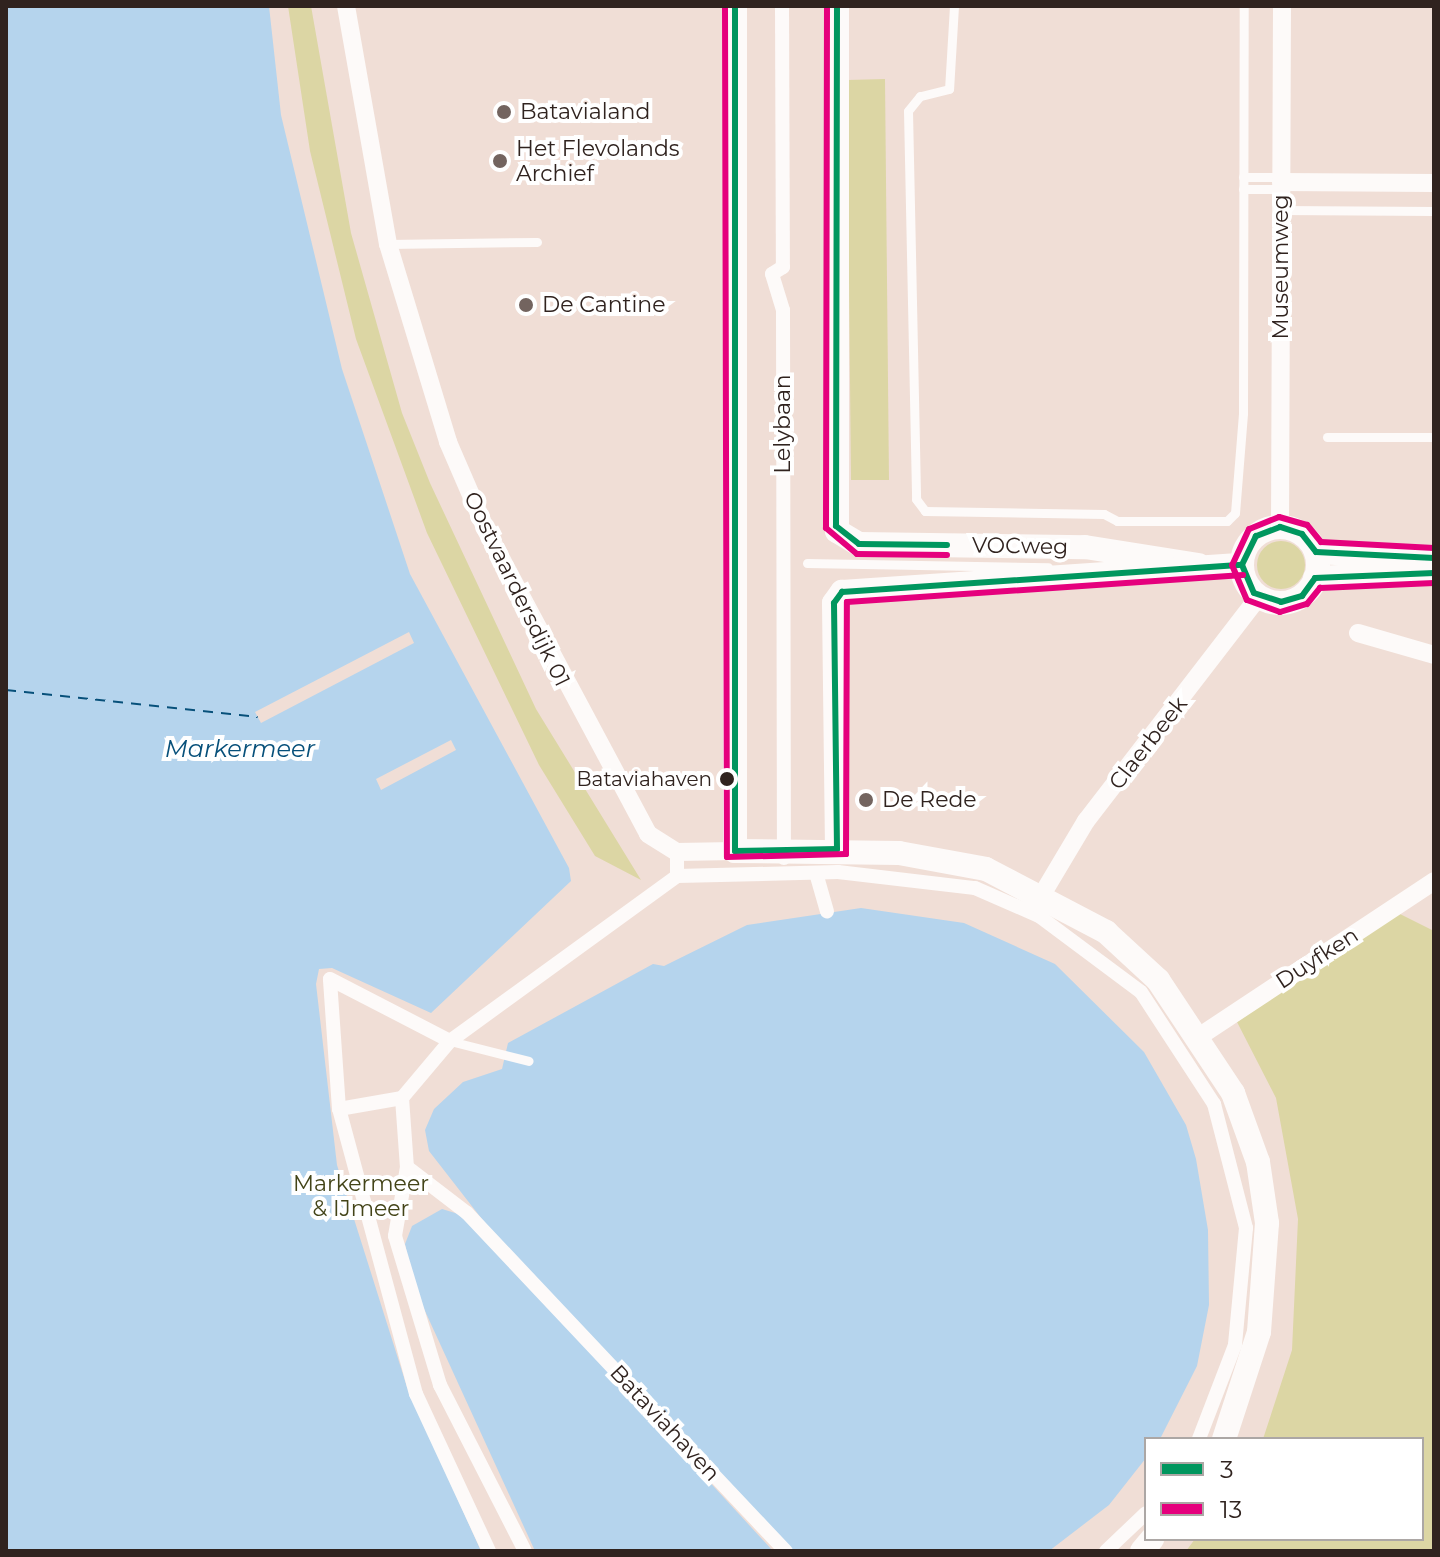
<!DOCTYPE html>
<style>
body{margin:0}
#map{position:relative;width:1440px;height:1557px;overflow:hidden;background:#f0ded6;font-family:Montserrat,sans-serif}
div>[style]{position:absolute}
.green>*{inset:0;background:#dcd6a4}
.round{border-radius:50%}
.water>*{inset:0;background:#b5d4ed}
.pier>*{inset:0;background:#f0ded6}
.ferry>*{height:2px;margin-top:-1px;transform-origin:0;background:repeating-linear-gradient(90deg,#07507a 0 10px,transparent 0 18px)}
.service>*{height:9px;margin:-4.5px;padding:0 4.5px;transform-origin:4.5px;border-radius:4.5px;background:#fdfaf9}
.pedestrian>*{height:14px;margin:-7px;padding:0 7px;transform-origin:7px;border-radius:7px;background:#fdfaf9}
.minor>*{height:18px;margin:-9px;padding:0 9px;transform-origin:9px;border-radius:9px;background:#fdfaf9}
.tertiary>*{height:24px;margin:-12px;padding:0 12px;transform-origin:12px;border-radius:12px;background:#fdfaf9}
.tertiary>.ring{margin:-12px;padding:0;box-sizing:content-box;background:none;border:24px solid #fdfaf9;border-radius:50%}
.bus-1>*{height:6px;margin:-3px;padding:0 3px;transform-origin:3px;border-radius:3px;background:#00965e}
.bus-2>*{height:6px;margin:-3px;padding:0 3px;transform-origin:3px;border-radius:3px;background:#e5007d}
.dots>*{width:22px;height:22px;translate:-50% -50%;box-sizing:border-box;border:4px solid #fff;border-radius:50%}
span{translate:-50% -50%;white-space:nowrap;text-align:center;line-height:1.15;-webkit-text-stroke:8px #fff;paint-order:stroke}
.bus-label{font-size:20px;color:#30231f}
.right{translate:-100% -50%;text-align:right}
.poi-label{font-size:22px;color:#30231f}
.left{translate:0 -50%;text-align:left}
.street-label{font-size:22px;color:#30231f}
.park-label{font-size:22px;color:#434418}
.water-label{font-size:24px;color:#07507a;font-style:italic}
.frame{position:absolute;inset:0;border:8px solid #30231f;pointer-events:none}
.legend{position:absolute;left:1144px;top:1437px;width:280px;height:104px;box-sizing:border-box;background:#fff;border:2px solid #aca7a5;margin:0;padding:10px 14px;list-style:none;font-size:24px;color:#30231f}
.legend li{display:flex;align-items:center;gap:16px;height:40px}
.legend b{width:40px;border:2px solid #aca7a5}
</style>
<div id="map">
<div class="green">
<i style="clip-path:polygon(288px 6px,311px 6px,351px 233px,402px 413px,430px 483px,536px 709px,641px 880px,595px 856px,539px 765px,427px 533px,356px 339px,310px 151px)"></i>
<i style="clip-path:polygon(885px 79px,889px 480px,851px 480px,847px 80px)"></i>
<i class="round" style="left:1257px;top:541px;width:48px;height:48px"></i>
<i style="clip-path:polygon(1398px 913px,1434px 931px,1434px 1551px,1186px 1551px,1195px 1539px,1422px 1539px,1422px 1439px,1263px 1439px,1292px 1350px,1298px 1219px,1276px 1098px,1237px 1022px)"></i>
</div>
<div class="water">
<i style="clip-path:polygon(6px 6px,269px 6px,281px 115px,342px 369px,410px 574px,569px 868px,571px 881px,431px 1013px,332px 968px,319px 969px,316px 984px,337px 1165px,407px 1387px,481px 1551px,6px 1551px)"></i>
<i style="clip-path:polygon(861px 908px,964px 923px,1055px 964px,1144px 1052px,1186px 1125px,1196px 1159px,1208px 1230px,1209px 1305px,1197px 1366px,1160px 1439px,1146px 1439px,1146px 1458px,1109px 1505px,1049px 1551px,792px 1551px,499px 1241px,429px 1151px,425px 1130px,434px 1109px,463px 1082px,502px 1069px,508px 1043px,653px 964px,664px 966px,747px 925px)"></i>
<i style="clip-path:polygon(442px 1209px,465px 1216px,773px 1551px,535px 1551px,414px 1287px,405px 1244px,412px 1226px)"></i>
</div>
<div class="pier">
<i style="clip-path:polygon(409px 632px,414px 643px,261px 723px,255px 712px)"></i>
<i style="clip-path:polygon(451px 740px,456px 750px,381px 790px,376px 779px)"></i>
</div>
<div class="ferry">
<i style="left:6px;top:690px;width:253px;rotate:6.1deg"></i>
</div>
<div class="service">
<i style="left:954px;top:6px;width:83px;rotate:93.4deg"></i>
<i style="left:949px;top:89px;width:30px;rotate:166deg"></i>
<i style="left:920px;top:96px;width:19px;rotate:129deg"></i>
<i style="left:908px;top:111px;width:388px;rotate:88.8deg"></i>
<i style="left:916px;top:499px;width:15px;rotate:53deg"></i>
<i style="left:925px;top:511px;width:179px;rotate:1deg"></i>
<i style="left:1104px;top:514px;width:15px;rotate:28deg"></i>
<i style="left:1117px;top:521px;width:110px"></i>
<i style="left:1227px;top:521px;width:11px;rotate:-45deg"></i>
<i style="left:1235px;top:513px;width:100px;rotate:-85.4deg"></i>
<i style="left:1243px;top:413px;width:407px;rotate:-89.9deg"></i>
<i style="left:1243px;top:177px;width:38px"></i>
<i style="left:1243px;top:189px;width:38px"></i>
<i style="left:1281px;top:210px;width:153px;rotate:0.4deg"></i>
<i style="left:388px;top:244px;width:149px;rotate:-0.8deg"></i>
<i style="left:1327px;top:437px;width:107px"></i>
<i style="left:807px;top:563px;width:241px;rotate:1deg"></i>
<i style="left:450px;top:1041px;width:81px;rotate:14.2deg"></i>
</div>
<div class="pedestrian">
<i style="left:782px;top:6px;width:261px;rotate:89.8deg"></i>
<i style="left:783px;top:267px;width:13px;rotate:148deg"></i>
<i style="left:772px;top:274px;width:38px;rotate:73deg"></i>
<i style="left:783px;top:310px;width:548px;rotate:89.9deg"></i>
<i style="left:816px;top:873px;width:40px;rotate:74deg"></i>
<i style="left:677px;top:876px;width:161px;rotate:-1.4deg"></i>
<i style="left:838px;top:872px;width:138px;rotate:6.7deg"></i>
<i style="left:975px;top:888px;width:70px;rotate:23.6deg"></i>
<i style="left:1039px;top:916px;width:127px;rotate:36.7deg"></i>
<i style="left:1141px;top:992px;width:134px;rotate:56.9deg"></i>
<i style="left:1214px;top:1104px;width:128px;rotate:75.5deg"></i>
<i style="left:1246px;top:1228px;width:118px;rotate:95.4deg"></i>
<i style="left:1235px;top:1345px;width:101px;rotate:111deg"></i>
<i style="left:402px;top:1098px;width:69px;rotate:85.9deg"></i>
<i style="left:407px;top:1167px;width:70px;rotate:99.9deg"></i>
<i style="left:395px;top:1236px;width:156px;rotate:73.2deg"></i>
<i style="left:440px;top:1385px;width:186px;rotate:62.9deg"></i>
<i style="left:339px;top:1109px;width:130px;rotate:-94deg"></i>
<i style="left:330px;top:979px;width:135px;rotate:27.3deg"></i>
<i style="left:407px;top:1167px;width:76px;rotate:37.5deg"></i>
<i style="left:467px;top:1213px;width:465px;rotate:46.7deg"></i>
<i style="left:489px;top:1551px;width:173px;rotate:-114.9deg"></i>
<i style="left:416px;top:1394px;width:295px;rotate:-105.1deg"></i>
<i style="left:339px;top:1109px;width:64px;rotate:-9.9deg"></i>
<i style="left:402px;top:1098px;width:75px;rotate:-49.9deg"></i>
<i style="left:450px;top:1041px;width:281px;rotate:-36deg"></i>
<i style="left:677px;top:876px;width:24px;rotate:-90deg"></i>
<i style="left:1106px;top:1551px;width:55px;rotate:-43.5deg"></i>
</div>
<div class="minor">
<i style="left:346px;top:6px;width:242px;rotate:80deg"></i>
<i style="left:388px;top:244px;width:207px;rotate:73.1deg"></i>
<i style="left:448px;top:442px;width:98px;rotate:66.6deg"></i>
<i style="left:487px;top:532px;width:342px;rotate:61.9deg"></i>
<i style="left:648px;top:834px;width:34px;rotate:32deg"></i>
<i style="left:677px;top:852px;width:58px;rotate:-1deg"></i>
<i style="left:1281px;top:182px;width:153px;rotate:0.4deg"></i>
<i style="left:1280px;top:527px;width:521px;rotate:-89.78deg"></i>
<i style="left:1358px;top:633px;width:79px;rotate:16.1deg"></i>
<i style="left:1043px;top:893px;width:84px;rotate:-59.2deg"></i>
<i style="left:1086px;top:821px;width:284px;rotate:-52.4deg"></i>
<i style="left:1200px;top:1036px;width:281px;rotate:-33.5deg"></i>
</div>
<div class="tertiary">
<i style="left:735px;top:6px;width:845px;rotate:90deg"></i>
<i style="left:735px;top:851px;width:164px;rotate:0.7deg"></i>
<i style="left:899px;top:853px;width:88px;rotate:10.4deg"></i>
<i style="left:986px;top:869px;width:136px;rotate:27.7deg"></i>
<i style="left:1106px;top:932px;width:71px;rotate:42.7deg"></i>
<i style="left:1158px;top:980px;width:136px;rotate:56.4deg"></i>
<i style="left:1233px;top:1093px;width:73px;rotate:70.1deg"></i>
<i style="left:1258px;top:1162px;width:62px;rotate:81.6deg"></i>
<i style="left:1267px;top:1223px;width:109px;rotate:94.2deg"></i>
<i style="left:1259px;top:1332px;width:113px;rotate:108.1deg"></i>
<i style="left:837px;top:6px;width:525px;rotate:90deg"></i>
<i style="left:837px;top:531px;width:26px;rotate:31deg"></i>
<i style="left:859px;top:544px;width:226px;rotate:0.8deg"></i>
<i style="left:1085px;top:547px;width:115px;rotate:9deg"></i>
<i class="ring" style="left:1242px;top:527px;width:52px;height:52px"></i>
<i style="left:1316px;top:552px;width:118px;rotate:2.9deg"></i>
<i style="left:1315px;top:578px;width:119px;rotate:-2.4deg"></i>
<i style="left:837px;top:849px;width:246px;rotate:-90.7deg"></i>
<i style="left:834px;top:603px;width:14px;rotate:-54deg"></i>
<i style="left:842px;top:592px;width:401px;rotate:-3.9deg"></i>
<i style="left:1142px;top:1551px;width:16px;rotate:-50deg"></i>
</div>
<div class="bus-1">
<i style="left:735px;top:6px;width:845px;rotate:90deg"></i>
<i style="left:735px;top:851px;width:102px;rotate:-1.1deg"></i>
<i style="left:837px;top:849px;width:246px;rotate:-90.7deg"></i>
<i style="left:834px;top:603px;width:14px;rotate:-54deg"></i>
<i style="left:842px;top:592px;width:401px;rotate:-3.9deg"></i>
<i style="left:837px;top:6px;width:520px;rotate:90.11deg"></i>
<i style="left:836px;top:526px;width:29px;rotate:38deg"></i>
<i style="left:859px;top:544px;width:88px;rotate:0.7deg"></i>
<i style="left:1434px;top:558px;width:118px;rotate:-177.1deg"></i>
<i style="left:1316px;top:552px;width:23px;rotate:-128deg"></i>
<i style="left:1302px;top:534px;width:23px;rotate:-162deg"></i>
<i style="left:1280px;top:527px;width:26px;rotate:159deg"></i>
<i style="left:1256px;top:536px;width:32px;rotate:116deg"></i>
<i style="left:1242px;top:565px;width:30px;rotate:67deg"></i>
<i style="left:1254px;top:593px;width:28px;rotate:18deg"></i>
<i style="left:1281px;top:602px;width:22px;rotate:-16deg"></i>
<i style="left:1302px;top:596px;width:22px;rotate:-54deg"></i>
<i style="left:1315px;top:578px;width:119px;rotate:-2.4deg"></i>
</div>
<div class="bus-2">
<i style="left:725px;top:6px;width:851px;rotate:89.87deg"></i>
<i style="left:727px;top:857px;width:119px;rotate:-1.4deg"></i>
<i style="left:846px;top:854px;width:252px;rotate:-89.8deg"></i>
<i style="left:847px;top:602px;width:397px;rotate:-3.9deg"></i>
<i style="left:827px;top:6px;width:522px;rotate:90.11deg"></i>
<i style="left:826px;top:528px;width:40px;rotate:40deg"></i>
<i style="left:857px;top:554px;width:90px;rotate:0.6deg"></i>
<i style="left:1434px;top:548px;width:113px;rotate:-177deg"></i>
<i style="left:1321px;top:542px;width:22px;rotate:-129deg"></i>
<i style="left:1307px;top:525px;width:29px;rotate:-164deg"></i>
<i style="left:1279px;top:517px;width:32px;rotate:158deg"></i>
<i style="left:1249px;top:529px;width:40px;rotate:115deg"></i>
<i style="left:1232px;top:565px;width:38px;rotate:67deg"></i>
<i style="left:1247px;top:600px;width:35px;rotate:20deg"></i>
<i style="left:1280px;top:612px;width:28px;rotate:-17deg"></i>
<i style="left:1307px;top:604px;width:21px;rotate:-51deg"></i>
<i style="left:1320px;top:588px;width:114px;rotate:-2.5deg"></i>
</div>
<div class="dots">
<i style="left:504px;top:112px;background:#73645f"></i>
<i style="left:500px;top:161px;background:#73645f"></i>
<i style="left:526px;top:305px;background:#73645f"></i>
<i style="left:727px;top:779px;background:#30231f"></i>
<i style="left:866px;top:800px;background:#73645f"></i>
</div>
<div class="bus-label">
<span class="right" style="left:712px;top:779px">Bataviahaven</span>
</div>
<div class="poi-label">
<span class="left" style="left:520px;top:112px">Batavialand</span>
<span class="left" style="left:516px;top:161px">Het Flevolands<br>Archief</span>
<span class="left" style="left:542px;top:305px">De Cantine</span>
<span class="left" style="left:882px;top:800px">De Rede</span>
</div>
<div class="street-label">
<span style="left:1281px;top:267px;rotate:-90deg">Museumweg</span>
<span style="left:783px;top:424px;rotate:-90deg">Lelybaan</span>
<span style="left:1020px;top:546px;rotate:1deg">VOCweg</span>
<span style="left:517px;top:589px;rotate:64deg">Oostvaardersdijk 01</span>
<span style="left:1148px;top:743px;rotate:-52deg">Claerbeek</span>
<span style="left:1317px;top:958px;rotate:-33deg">Duyfken</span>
<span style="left:665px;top:1423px;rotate:47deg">Bataviahaven</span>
</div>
<div class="park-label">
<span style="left:361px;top:1196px">Markermeer<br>&amp; IJmeer</span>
</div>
<div class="water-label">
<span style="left:240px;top:749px">Markermeer</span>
</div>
<div class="frame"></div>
<ul class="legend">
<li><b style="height:10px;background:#00965e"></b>3</li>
<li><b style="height:10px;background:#e5007d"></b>13</li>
</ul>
</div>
